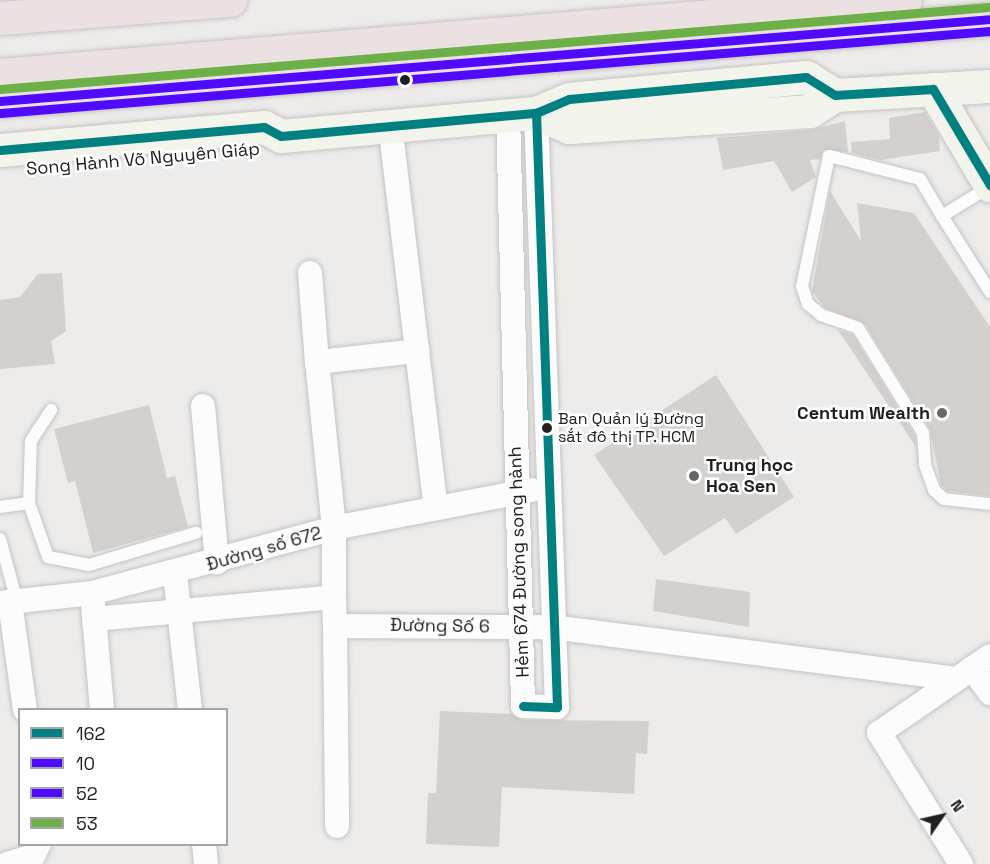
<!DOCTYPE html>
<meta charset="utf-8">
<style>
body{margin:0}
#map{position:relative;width:990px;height:864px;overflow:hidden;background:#eeecea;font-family:"Space Grotesk",sans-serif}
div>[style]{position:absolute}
.building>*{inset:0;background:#d3d0ce}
.roads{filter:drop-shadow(0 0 2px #c5c4c4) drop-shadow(0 0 2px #c5c4c4)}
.lane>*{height:12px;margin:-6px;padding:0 6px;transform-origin:6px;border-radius:6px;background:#fcfcfc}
.street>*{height:24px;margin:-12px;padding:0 12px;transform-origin:12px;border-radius:12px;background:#fcfcfc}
.secondary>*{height:33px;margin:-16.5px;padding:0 16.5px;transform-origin:16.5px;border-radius:16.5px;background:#f3f4ec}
.highway>*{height:33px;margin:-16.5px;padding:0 16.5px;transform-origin:16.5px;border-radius:16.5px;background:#ebe0e2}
.bus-1>*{height:9px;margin:-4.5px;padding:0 4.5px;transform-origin:4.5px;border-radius:4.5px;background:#008080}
.bus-2>*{height:9px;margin:-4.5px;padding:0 4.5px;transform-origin:4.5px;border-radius:4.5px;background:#4f0aff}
.bus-3>*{height:9px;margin:-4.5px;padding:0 4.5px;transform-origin:4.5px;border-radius:4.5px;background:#4f0aff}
.bus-4>*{height:9px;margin:-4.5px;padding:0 4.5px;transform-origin:4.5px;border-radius:4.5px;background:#6db048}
.dots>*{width:16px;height:16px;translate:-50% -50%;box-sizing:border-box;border:3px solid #fff;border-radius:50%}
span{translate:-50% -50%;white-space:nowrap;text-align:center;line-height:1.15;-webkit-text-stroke:5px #fff;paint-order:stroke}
.bus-label{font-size:16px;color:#202020}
.left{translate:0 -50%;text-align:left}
.street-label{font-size:18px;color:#202020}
.poi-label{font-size:18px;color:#202020;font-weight:700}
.right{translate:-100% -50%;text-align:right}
.legend{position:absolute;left:18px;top:708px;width:210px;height:138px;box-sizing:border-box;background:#fff;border:2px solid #a6a6a6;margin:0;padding:8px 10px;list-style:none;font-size:18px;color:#202020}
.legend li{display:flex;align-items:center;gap:12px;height:30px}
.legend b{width:30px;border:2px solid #a6a6a6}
.north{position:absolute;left:912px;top:786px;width:60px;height:60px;-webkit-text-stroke:4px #fff;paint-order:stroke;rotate:56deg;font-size:16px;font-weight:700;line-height:24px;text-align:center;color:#202020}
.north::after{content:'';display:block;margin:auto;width:21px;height:27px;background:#202020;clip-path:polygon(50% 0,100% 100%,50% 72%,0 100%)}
</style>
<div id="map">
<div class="building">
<i style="clip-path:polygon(925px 112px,939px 136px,940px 151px,880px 160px,852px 153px,851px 142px,890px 139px,889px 118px)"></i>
<i style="clip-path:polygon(845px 121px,848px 152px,823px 150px,820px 159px,810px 160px,816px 177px,792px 192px,774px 161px,723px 170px,717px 138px,811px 130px)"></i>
<i style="clip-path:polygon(830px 191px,861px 241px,857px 203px,914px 213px,990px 327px,990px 496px,948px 491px,941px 485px,930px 429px,865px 324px,825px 308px,812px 291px)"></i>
<i style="clip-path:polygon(62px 273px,66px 331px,51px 341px,55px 364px,0 369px,0 300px,20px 297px,38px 274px)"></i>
<i style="clip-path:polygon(838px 330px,853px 335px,915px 436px,916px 447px)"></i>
<i style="clip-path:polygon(716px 375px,794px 497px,736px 534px,725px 518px,664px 556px,594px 455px)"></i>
<i style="clip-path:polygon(149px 405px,167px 478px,175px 476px,188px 527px,93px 553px,75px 481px,68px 483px,54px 429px)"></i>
<i style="clip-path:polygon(656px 579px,750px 592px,749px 627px,653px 611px)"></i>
<i style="clip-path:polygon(440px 711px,512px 714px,523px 720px,649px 721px,647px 754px,636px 753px,634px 794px,502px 787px,499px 847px,426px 844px,428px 793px,436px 793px)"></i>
</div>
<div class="roads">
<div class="lane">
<i style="left:989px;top:187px;width:55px;rotate:148.3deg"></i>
<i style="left:942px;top:216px;width:90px;rotate:57.7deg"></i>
<i style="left:942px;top:216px;width:43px;rotate:-120.7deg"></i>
<i style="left:920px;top:179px;width:94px;rotate:-165.8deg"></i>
<i style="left:829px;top:156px;width:133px;rotate:101.7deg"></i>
<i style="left:802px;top:286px;width:19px;rotate:72deg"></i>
<i style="left:808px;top:304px;width:17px;rotate:40deg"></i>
<i style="left:821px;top:315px;width:39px;rotate:19deg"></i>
<i style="left:858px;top:328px;width:123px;rotate:58.2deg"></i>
<i style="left:923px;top:433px;width:32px;rotate:86deg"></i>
<i style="left:925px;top:465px;width:27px;rotate:70deg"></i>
<i style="left:934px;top:490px;width:13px;rotate:42deg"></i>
<i style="left:944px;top:499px;width:46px;rotate:6.2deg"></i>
<i style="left:29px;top:503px;width:57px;rotate:70.6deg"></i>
<i style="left:48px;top:557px;width:42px;rotate:11deg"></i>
<i style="left:89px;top:565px;width:112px;rotate:-16.7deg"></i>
<i style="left:0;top:507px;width:29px;rotate:-8deg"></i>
<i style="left:29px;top:503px;width:62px;rotate:-88.2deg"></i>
<i style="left:31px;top:441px;width:37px;rotate:-57deg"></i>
<i style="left:0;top:539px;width:65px;rotate:74.9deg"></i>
</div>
<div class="street">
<i style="left:508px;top:113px;width:593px;rotate:88.55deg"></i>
<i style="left:523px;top:706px;width:34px;rotate:2deg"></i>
<i style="left:557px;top:707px;width:594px;rotate:-92.02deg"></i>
<i style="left:390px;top:124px;width:387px;rotate:83.2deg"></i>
<i style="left:310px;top:273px;width:89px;rotate:85.5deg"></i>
<i style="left:203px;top:406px;width:157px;rotate:84.9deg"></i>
<i style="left:175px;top:574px;width:137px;rotate:83.7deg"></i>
<i style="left:334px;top:597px;width:69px;rotate:-90deg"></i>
<i style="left:334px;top:528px;width:167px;rotate:-95.8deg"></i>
<i style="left:317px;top:362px;width:101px;rotate:-6.3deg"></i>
<i style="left:10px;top:602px;width:109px;rotate:82.1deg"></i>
<i style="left:0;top:603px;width:93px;rotate:-6.2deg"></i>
<i style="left:92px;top:593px;width:251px;rotate:-15deg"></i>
<i style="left:334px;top:528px;width:201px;rotate:-10.9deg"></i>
<i style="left:93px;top:604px;width:106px;rotate:85.1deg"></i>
<i style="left:94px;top:619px;width:241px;rotate:-5.2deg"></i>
<i style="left:334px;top:597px;width:29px;rotate:88deg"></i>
<i style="left:335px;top:626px;width:217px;rotate:0.3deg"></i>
<i style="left:552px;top:627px;width:408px;rotate:7.3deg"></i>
<i style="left:335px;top:626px;width:200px;rotate:89.4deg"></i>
<i style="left:972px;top:668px;width:31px;rotate:54deg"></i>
<i style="left:204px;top:844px;width:20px;rotate:84deg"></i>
<i style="left:7px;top:864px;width:27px;rotate:-17deg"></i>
<i style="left:33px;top:856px;width:13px;rotate:-63deg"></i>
<i style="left:961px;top:864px;width:155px;rotate:-122deg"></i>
<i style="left:879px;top:733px;width:135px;rotate:-34.7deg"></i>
</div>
<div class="secondary">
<i style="left:933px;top:89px;width:112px;rotate:59.3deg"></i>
<i style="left:536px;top:113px;width:36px;rotate:23deg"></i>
<i style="left:569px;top:127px;width:242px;rotate:-3.8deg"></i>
<i style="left:810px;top:111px;width:30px;rotate:-33deg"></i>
<i style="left:835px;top:95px;width:155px;rotate:-3.3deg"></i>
<i style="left:0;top:150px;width:265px;rotate:-5deg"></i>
<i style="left:264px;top:127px;width:19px;rotate:28deg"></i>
<i style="left:281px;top:136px;width:256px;rotate:-5.2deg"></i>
<i style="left:536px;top:113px;width:36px;rotate:-23deg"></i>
<i style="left:569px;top:99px;width:238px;rotate:-5.3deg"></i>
<i style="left:806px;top:77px;width:34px;rotate:32deg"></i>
</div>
<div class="highway">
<i style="left:0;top:18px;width:231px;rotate:-4.5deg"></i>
<i style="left:0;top:75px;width:908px;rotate:-4.74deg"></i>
<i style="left:0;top:101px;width:993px;rotate:-4.73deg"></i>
</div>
</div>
<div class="bus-1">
<i style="left:933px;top:89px;width:112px;rotate:59.3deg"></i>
<i style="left:0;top:150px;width:265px;rotate:-5deg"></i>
<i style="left:264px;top:127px;width:19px;rotate:28deg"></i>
<i style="left:281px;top:136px;width:256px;rotate:-5.2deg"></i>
<i style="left:536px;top:113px;width:36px;rotate:-23deg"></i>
<i style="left:569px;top:99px;width:238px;rotate:-5.3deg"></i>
<i style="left:806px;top:77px;width:34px;rotate:32deg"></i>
<i style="left:835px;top:95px;width:98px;rotate:-3.5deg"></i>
<i style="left:523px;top:706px;width:34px;rotate:2deg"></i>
<i style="left:557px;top:707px;width:594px;rotate:-92.02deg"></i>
</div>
<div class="bus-2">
<i style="left:0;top:101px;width:993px;rotate:-4.73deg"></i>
</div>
<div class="bus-3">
<i style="left:1px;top:113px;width:992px;rotate:-4.74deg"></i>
</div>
<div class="bus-4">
<i style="left:0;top:89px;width:992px;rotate:-4.74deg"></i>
</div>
<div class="dots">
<i style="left:405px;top:80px;background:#202020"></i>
<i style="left:942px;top:413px;background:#686767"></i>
<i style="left:547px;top:428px;background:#202020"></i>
<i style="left:694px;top:476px;background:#686767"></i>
</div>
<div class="bus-label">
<span class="left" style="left:558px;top:428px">Ban Quản lý Đường<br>sắt đô thị TP. HCM</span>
</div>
<div class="street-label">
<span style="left:143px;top:159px;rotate:-5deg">Song Hành Võ Nguyên Giáp</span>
<span style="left:264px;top:549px;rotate:-16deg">Đường số 672</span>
<span style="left:519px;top:562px;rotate:-92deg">Hẻm 674 Đường song hành</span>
<span style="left:440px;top:626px;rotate:1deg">Đường Số 6</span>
</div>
<div class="poi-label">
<span class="right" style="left:930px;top:413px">Centum Wealth</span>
<span class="left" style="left:706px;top:476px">Trung học<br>Hoa Sen</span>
</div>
<ul class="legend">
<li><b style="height:8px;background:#008080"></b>162</li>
<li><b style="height:8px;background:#4f0aff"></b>10</li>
<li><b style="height:8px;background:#4f0aff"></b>52</li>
<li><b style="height:8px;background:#6db048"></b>53</li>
</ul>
<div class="north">N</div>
</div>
